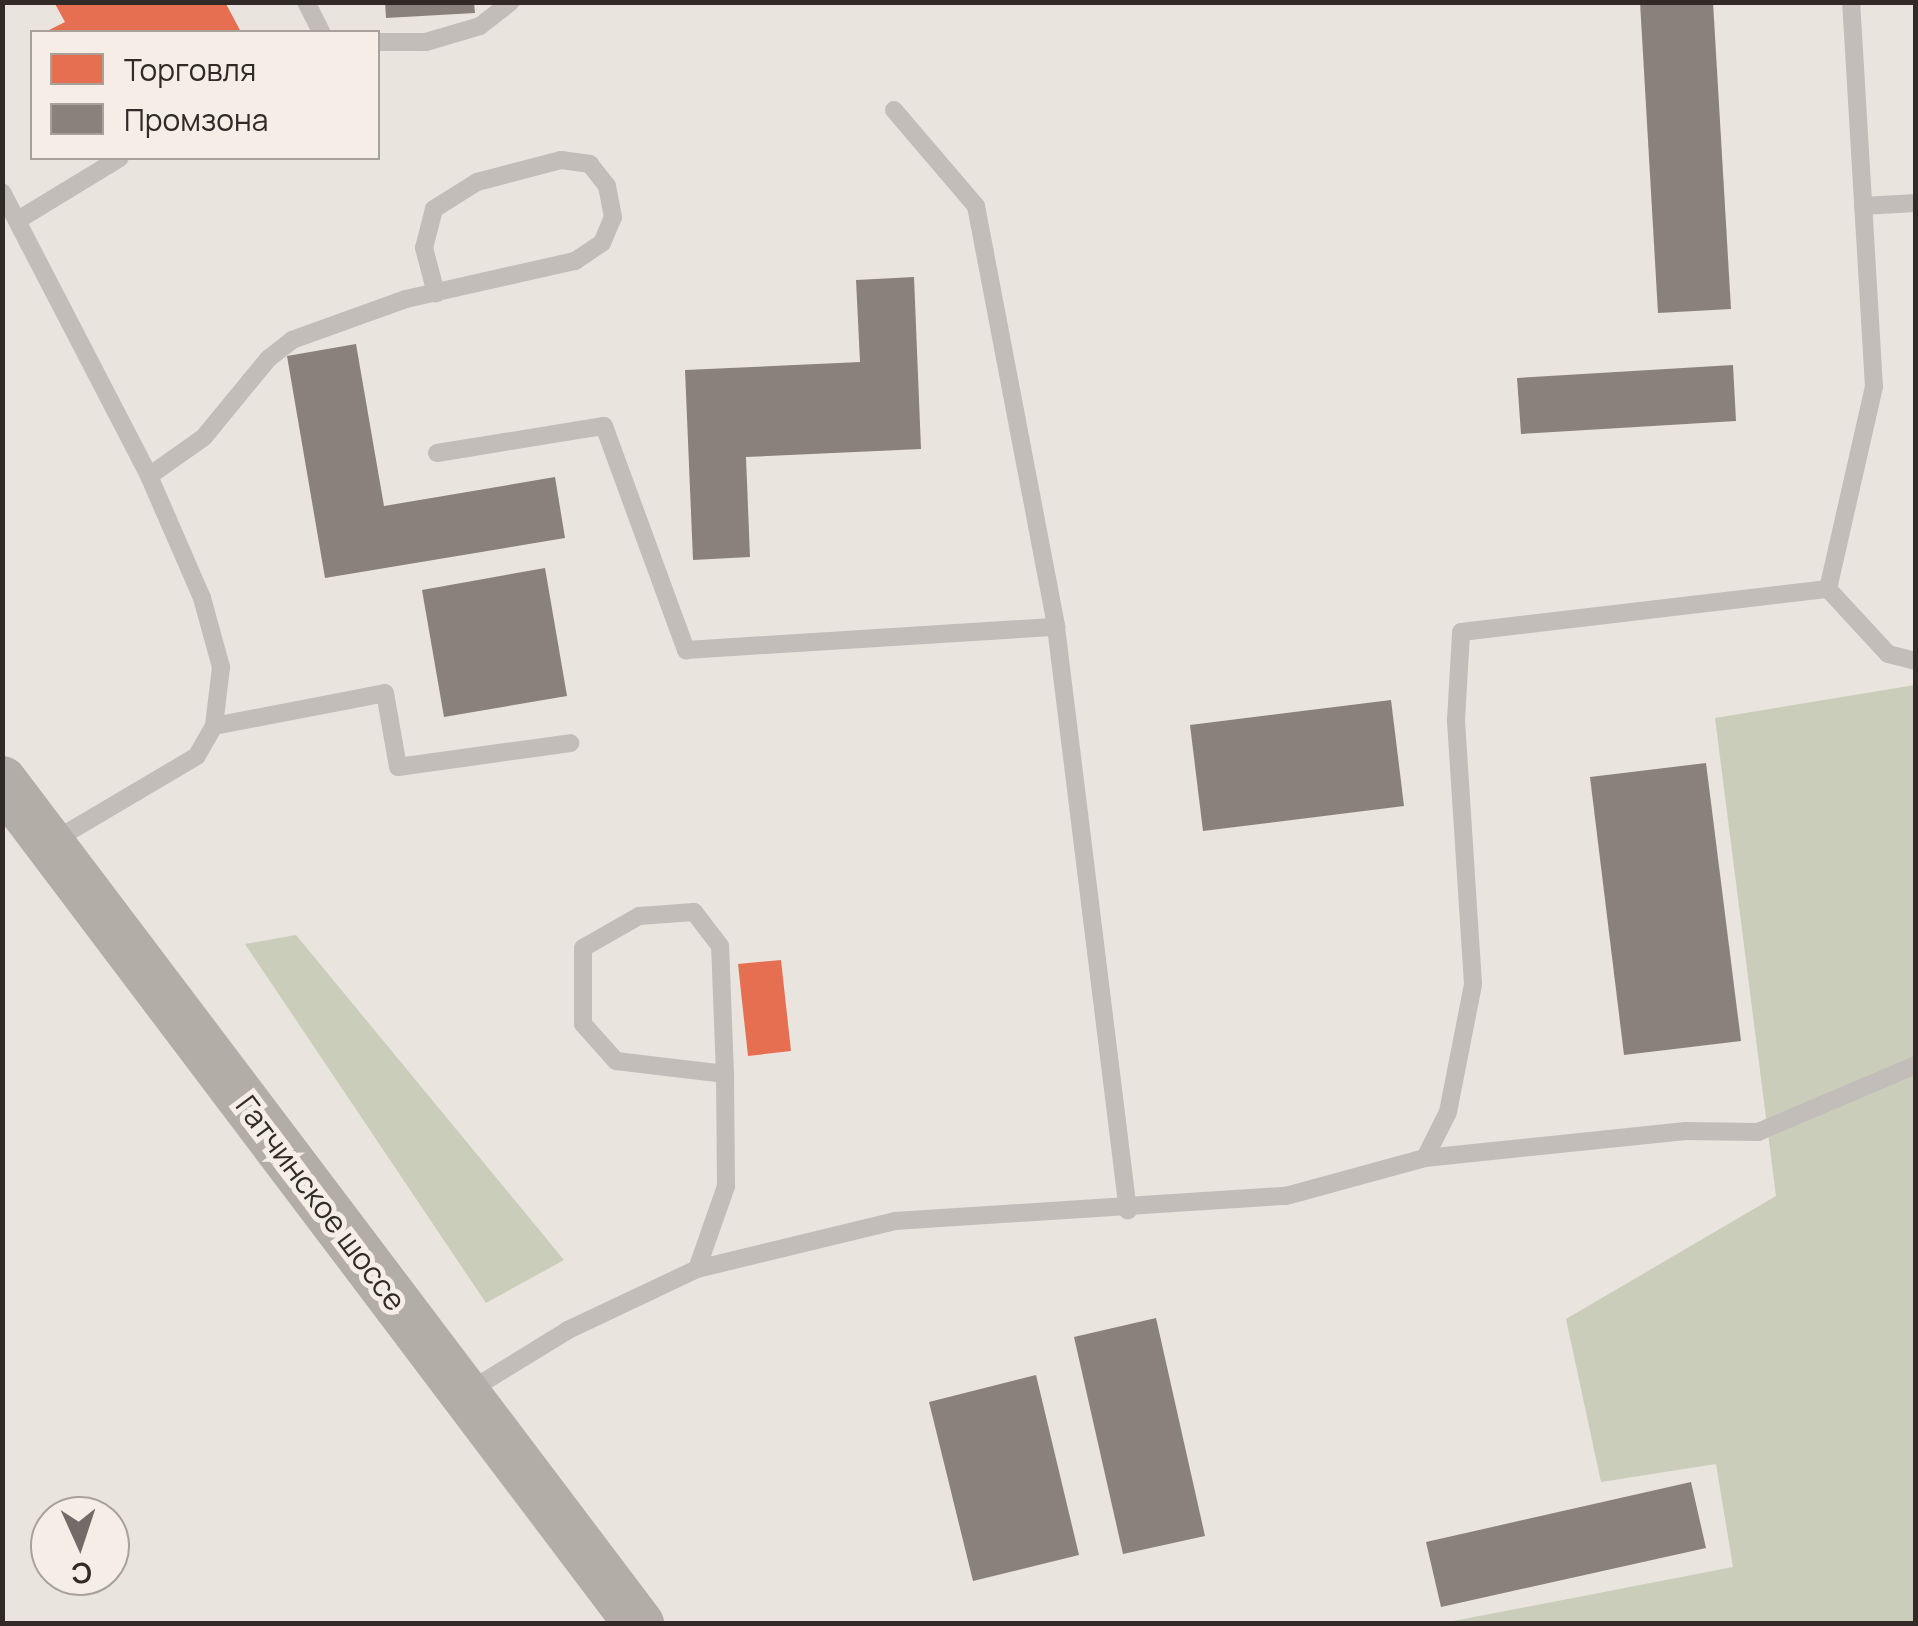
<!DOCTYPE html>
<meta charset="utf-8">
<style>
body{margin:0}
#map{position:relative;width:1918px;height:1626px;overflow:hidden;background:#e9e4de;font-family:Manrope,sans-serif}
div>[style]{position:absolute}
.green>*{inset:0;background:#cacdba}
.shops>*{inset:0;background:#e76f51}
.industry>*{inset:0;background:#8a817c}
.service>*{height:18px;margin:-9px;padding:0 9px;transform-origin:9px;border-radius:9px;background:#c2bdb8}
.secondary>*{height:50px;margin:-25px;padding:0 25px;transform-origin:25px;border-radius:25px;background:#b3ada8}
span{translate:-50% -50%;white-space:nowrap;text-align:center;line-height:1.15;-webkit-text-stroke:10px #f6eee6;paint-order:stroke}
.street-label{font-size:30px;color:#322a27}
.frame{position:absolute;inset:0;border:5px solid #322a27;pointer-events:none}
.legend{position:absolute;left:30px;top:30px;width:350px;height:130px;box-sizing:border-box;background:#f6eee6;border:2px solid #a8a09a;margin:0;padding:12px 18px;list-style:none;font-size:30px;color:#322a27}
.legend li{display:flex;align-items:center;gap:20px;height:50px}
.legend b{width:50px;border:2px solid #a8a09a}
.north{position:absolute;left:30px;top:1496px;width:100px;height:100px;box-sizing:border-box;background:#f6eee6;border:2px solid #a8a09a;border-radius:50%;rotate:177deg;font-size:28px;font-weight:700;line-height:40px;text-align:center;color:#322a27}
.north::after{content:'';display:block;margin:auto;width:35px;height:45px;background:#726b67;clip-path:polygon(50% 0,100% 100%,50% 72%,0 100%)}
</style>
<div id="map">
<div class="green">
<i style="clip-path:polygon(1915px 685px,1915px 1623px,1438px 1624px,1733px 1567px,1716px 1464px,1601px 1482px,1566px 1319px,1776px 1196px,1715px 718px)"></i>
<i style="clip-path:polygon(296px 935px,564px 1260px,486px 1303px,245px 944px)"></i>
</div>
<div class="shops">
<i style="clip-path:polygon(54px 2px,225px 2px,241px 32px,45px 32px,65px 22px)"></i>
<i style="clip-path:polygon(781px 960px,791px 1051px,748px 1056px,738px 964px)"></i>
</div>
<div class="industry">
<i style="clip-path:polygon(385px 2px,474px 2px,475px 13px,386px 18px)"></i>
<i style="clip-path:polygon(1640px 2px,1713px 2px,1731px 309px,1658px 313px)"></i>
<i style="clip-path:polygon(914px 277px,921px 449px,746px 457px,750px 557px,693px 560px,685px 370px,860px 362px,856px 280px)"></i>
<i style="clip-path:polygon(356px 344px,384px 506px,555px 477px,565px 538px,325px 578px,287px 356px)"></i>
<i style="clip-path:polygon(1733px 365px,1736px 421px,1521px 434px,1517px 378px)"></i>
<i style="clip-path:polygon(545px 568px,567px 696px,444px 717px,422px 590px)"></i>
<i style="clip-path:polygon(1391px 700px,1404px 806px,1203px 831px,1190px 725px)"></i>
<i style="clip-path:polygon(1706px 763px,1741px 1041px,1624px 1055px,1590px 777px)"></i>
<i style="clip-path:polygon(1156px 1318px,1205px 1536px,1123px 1554px,1074px 1337px)"></i>
<i style="clip-path:polygon(1036px 1375px,1079px 1555px,973px 1581px,929px 1402px)"></i>
<i style="clip-path:polygon(1691px 1482px,1706px 1548px,1441px 1607px,1426px 1542px)"></i>
</div>
<div class="service">
<i style="left:306px;top:2px;width:34px;rotate:63deg"></i>
<i style="left:378px;top:42px;width:48px"></i>
<i style="left:426px;top:42px;width:56px;rotate:-16.5deg"></i>
<i style="left:480px;top:26px;width:39px;rotate:-38deg"></i>
<i style="left:894px;top:110px;width:126px;rotate:49.5deg"></i>
<i style="left:976px;top:206px;width:429px;rotate:79.2deg"></i>
<i style="left:1056px;top:627px;width:588px;rotate:82.97deg"></i>
<i style="left:2px;top:192px;width:320px;rotate:62.6deg"></i>
<i style="left:149px;top:476px;width:133px;rotate:66.5deg"></i>
<i style="left:202px;top:598px;width:72px;rotate:74.6deg"></i>
<i style="left:221px;top:667px;width:59px;rotate:96.8deg"></i>
<i style="left:214px;top:726px;width:34px;rotate:120deg"></i>
<i style="left:197px;top:756px;width:171px;rotate:149.4deg"></i>
<i style="left:1863px;top:206px;width:53px;rotate:-3.2deg"></i>
<i style="left:18px;top:220px;width:119px;rotate:-31.3deg"></i>
<i style="left:437px;top:453px;width:169px;rotate:-9.2deg"></i>
<i style="left:604px;top:426px;width:239px;rotate:69.9deg"></i>
<i style="left:686px;top:650px;width:371px;rotate:-3.6deg"></i>
<i style="left:149px;top:476px;width:67px;rotate:-35.3deg"></i>
<i style="left:204px;top:437px;width:101px;rotate:-50.6deg"></i>
<i style="left:268px;top:359px;width:31px;rotate:-38deg"></i>
<i style="left:292px;top:340px;width:121px;rotate:-19.8deg"></i>
<i style="left:406px;top:299px;width:173px;rotate:-12.7deg"></i>
<i style="left:575px;top:261px;width:32px;rotate:-34deg"></i>
<i style="left:602px;top:243px;width:28px;rotate:-67deg"></i>
<i style="left:613px;top:217px;width:32px;rotate:-101deg"></i>
<i style="left:607px;top:186px;width:28px;rotate:-128deg"></i>
<i style="left:590px;top:164px;width:29px;rotate:-172deg"></i>
<i style="left:561px;top:160px;width:87px;rotate:165.3deg"></i>
<i style="left:477px;top:182px;width:51px;rotate:147.9deg"></i>
<i style="left:434px;top:209px;width:40px;rotate:104.4deg"></i>
<i style="left:424px;top:248px;width:47px;rotate:75.1deg"></i>
<i style="left:1828px;top:589px;width:207px;rotate:-77.2deg"></i>
<i style="left:1874px;top:387px;width:386px;rotate:-93.4deg"></i>
<i style="left:214px;top:726px;width:174px;rotate:-10.9deg"></i>
<i style="left:385px;top:693px;width:75px;rotate:80deg"></i>
<i style="left:398px;top:767px;width:174px;rotate:-7.9deg"></i>
<i style="left:1425px;top:1158px;width:51px;rotate:-63.4deg"></i>
<i style="left:1448px;top:1112px;width:130px;rotate:-78.9deg"></i>
<i style="left:1473px;top:984px;width:265px;rotate:-93.7deg"></i>
<i style="left:1456px;top:720px;width:88px;rotate:-86.7deg"></i>
<i style="left:1461px;top:632px;width:370px;rotate:-6.7deg"></i>
<i style="left:1828px;top:589px;width:88px;rotate:47.3deg"></i>
<i style="left:1888px;top:654px;width:29px;rotate:14deg"></i>
<i style="left:697px;top:1269px;width:88px;rotate:-70.7deg"></i>
<i style="left:726px;top:1186px;width:112px;rotate:-90.5deg"></i>
<i style="left:725px;top:1074px;width:128px;rotate:-92.2deg"></i>
<i style="left:720px;top:946px;width:43px;rotate:-127.4deg"></i>
<i style="left:694px;top:912px;width:55px;rotate:175.8deg"></i>
<i style="left:639px;top:916px;width:64px;rotate:150.3deg"></i>
<i style="left:583px;top:948px;width:76px;rotate:90deg"></i>
<i style="left:583px;top:1024px;width:50px;rotate:48.3deg"></i>
<i style="left:616px;top:1061px;width:110px;rotate:6.8deg"></i>
<i style="left:469px;top:1391px;width:116px;rotate:-31.6deg"></i>
<i style="left:568px;top:1330px;width:143px;rotate:-25.3deg"></i>
<i style="left:697px;top:1269px;width:204px;rotate:-13.6deg"></i>
<i style="left:895px;top:1221px;width:392px;rotate:-3.7deg"></i>
<i style="left:1286px;top:1196px;width:144px;rotate:-15.3deg"></i>
<i style="left:1425px;top:1158px;width:262px;rotate:-5.9deg"></i>
<i style="left:1686px;top:1131px;width:72px;rotate:0.8deg"></i>
<i style="left:1758px;top:1132px;width:172px;rotate:-23deg"></i>
</div>
<div class="secondary">
<i style="left:2px;top:781px;width:1057px;rotate:52.92deg"></i>
</div>
<div class="street-label">
<span style="left:321px;top:1203px;rotate:53deg">Гатчинское шоссе</span>
</div>
<div class="frame"></div>
<ul class="legend">
<li><b style="height:28px;background:#e76f51"></b>Торговля</li>
<li><b style="height:28px;background:#8a817c"></b>Промзона</li>
</ul>
<div class="north">С</div>
</div>
